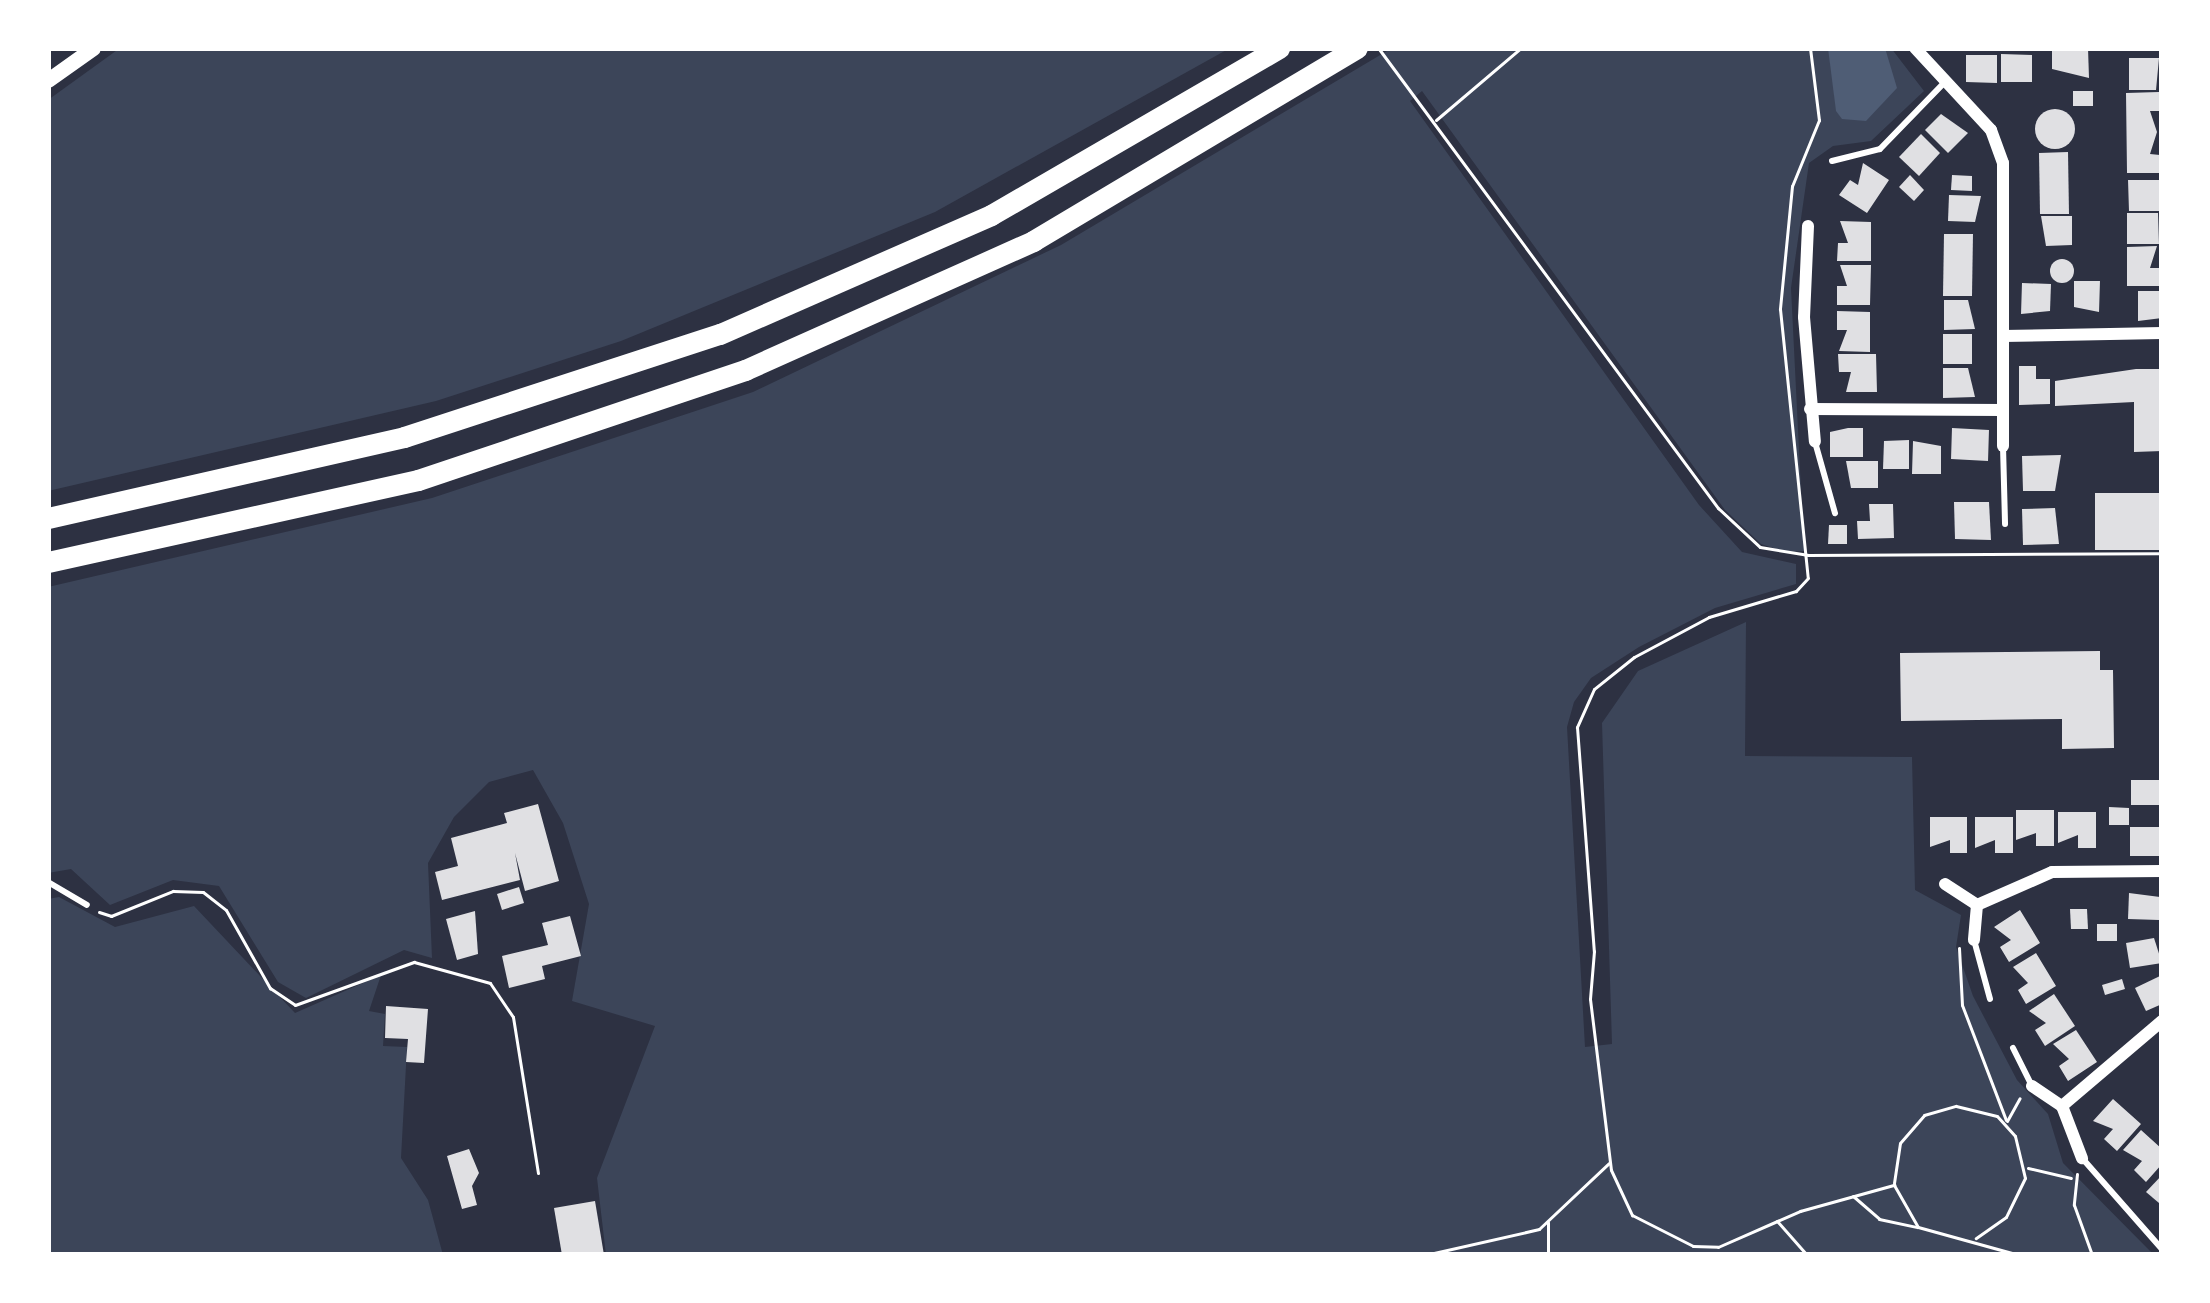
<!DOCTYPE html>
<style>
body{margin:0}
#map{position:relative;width:2210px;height:1303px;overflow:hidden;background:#2d3142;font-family:Roboto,sans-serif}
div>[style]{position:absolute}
.green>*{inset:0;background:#3c4559}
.water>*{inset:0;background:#4f5d75}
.building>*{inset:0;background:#e0e0e3}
.round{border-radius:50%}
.path>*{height:3px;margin:-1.5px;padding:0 1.5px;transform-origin:1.5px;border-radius:1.5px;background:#fff}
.service>*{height:6px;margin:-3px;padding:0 3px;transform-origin:3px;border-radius:3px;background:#fff}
.minor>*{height:12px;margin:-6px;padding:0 6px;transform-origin:6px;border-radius:6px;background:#fff}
.tertiary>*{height:15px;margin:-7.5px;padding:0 7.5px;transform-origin:7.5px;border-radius:7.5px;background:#fff}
.trunk>*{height:21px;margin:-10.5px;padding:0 10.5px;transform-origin:10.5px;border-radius:10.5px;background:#fff}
span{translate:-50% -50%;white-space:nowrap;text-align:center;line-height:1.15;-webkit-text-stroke:10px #fff;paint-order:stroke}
.frame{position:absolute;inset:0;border:51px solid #fff;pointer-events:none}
</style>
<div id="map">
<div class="green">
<i style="clip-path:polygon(120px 48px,1230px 48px,935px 212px,621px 341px,436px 401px,48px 491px,48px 100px)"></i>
<i style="clip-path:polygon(1392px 48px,1891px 48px,1924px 91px,1871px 141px,1833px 146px,1809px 163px,1791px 288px,1804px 551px,1785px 552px,1761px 544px,1725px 510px,1422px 91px,1410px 101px,1699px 505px,1742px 552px,1796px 564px,1796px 584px,1715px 608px,1639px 647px,1591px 678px,1574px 702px,1567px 727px,1585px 1047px,1612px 1044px,1602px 723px,1638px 671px,1746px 622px,1745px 756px,1912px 757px,1915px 890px,1961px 915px,1956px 947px,1973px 996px,2017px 1080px,2048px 1114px,2063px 1163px,2154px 1255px,606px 1255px,597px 1178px,655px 1026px,572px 1001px,589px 904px,563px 823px,533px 770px,489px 782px,454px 817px,428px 863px,432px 958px,404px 950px,306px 998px,278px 982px,219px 886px,173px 880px,110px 905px,71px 869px,48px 873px,48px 587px,432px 498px,753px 392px,1061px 245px)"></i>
<i style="clip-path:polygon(59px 897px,115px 927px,194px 906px,295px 1013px,381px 975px,369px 1011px,385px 1014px,383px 1046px,407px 1047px,401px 1158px,428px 1200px,443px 1255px,48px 1255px,48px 899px)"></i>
</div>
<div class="water">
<i style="clip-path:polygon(1828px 48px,1885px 48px,1897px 88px,1866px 121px,1842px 119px,1836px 111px)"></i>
</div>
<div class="building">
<i style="clip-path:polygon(2052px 48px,2088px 48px,2089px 78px,2052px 69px)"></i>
<i style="clip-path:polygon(2001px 54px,2032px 55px,2032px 82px,2001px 82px)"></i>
<i style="clip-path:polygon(1966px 55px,1997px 55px,1997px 83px,1966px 82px)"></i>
<i style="clip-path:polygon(2129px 58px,2159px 58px,2156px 90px,2129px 90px)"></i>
<i style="clip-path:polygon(2073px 91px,2093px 91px,2093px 106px,2073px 106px)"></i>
<i style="clip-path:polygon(2159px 92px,2160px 111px,2150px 111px,2157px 132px,2150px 154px,2160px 155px,2160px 173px,2127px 173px,2126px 93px)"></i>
<i class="round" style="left:2035px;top:109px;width:40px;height:40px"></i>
<i style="clip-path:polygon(1941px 114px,1968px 133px,1948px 153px,1925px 130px)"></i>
<i style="clip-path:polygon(1921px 134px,1940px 153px,1919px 176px,1899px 157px)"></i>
<i style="clip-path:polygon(2068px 152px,2069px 214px,2040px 214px,2039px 153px)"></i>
<i style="clip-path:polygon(1863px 163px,1889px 180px,1867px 213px,1839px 195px,1850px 180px,1858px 185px)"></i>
<i style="clip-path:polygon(1910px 175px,1924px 190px,1914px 201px,1899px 187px)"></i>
<i style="clip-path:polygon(1952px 175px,1972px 176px,1972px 191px,1951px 190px)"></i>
<i style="clip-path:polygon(2128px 180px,2160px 180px,2160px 211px,2129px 211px)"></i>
<i style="clip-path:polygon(1949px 195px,1981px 196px,1975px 222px,1948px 221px)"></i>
<i style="clip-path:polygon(2127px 213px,2158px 213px,2159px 244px,2127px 244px)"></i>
<i style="clip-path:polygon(2041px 216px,2072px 216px,2072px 245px,2046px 246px)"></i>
<i style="clip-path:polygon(1840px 221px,1871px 222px,1871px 261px,1837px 261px,1838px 243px,1848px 243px)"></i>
<i style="clip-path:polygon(1944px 234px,1973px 234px,1972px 296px,1943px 296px)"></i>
<i style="clip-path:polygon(2157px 246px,2150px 268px,2160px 268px,2160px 286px,2127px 286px,2127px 247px)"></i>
<i class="round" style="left:2050px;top:259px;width:24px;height:24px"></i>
<i style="clip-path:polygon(1840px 265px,1871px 265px,1870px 305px,1837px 305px,1837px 286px,1847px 286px)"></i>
<i style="clip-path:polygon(2074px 281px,2100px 281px,2099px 312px,2074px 307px)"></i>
<i style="clip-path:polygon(2022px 283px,2051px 284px,2050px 311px,2021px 314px)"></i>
<i style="clip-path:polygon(2138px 291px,2162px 291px,2162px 318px,2138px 321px)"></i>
<i style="clip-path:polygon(1944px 300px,1968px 300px,1975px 329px,1944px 330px)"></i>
<i style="clip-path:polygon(1837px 311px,1870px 312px,1870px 352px,1839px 351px,1847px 330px,1837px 330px)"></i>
<i style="clip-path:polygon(1943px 334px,1972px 334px,1972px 364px,1943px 364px)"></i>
<i style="clip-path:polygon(1838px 354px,1876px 354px,1877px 392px,1846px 392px,1851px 372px,1839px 372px)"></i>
<i style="clip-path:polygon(2019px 366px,2036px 366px,2036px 379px,2050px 379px,2050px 404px,2019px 405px)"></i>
<i style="clip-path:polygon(1943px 368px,1968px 368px,1975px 397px,1943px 398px)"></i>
<i style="clip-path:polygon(2136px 369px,2162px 369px,2162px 451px,2134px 452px,2134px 402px,2055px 406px,2055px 381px)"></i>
<i style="clip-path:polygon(1848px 428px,1863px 428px,1863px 457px,1830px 457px,1830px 432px)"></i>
<i style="clip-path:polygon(1952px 428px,1989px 430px,1988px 461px,1951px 459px)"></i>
<i style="clip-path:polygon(1909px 440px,1909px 469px,1883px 469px,1884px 441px)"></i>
<i style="clip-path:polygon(1913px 441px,1941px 446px,1941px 474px,1912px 474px)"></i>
<i style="clip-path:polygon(2061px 455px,2055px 491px,2023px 491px,2022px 456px)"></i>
<i style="clip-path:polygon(1846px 461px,1878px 461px,1878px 488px,1851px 488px)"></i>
<i style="clip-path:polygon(2095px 493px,2162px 493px,2162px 550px,2095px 550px)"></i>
<i style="clip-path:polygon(1954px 502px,1989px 502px,1991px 540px,1955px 539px)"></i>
<i style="clip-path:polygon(1869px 504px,1893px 504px,1894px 538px,1858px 539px,1857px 521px,1870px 521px)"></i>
<i style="clip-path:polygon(2055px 508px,2059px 544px,2023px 545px,2022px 509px)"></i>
<i style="clip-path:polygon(1829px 525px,1847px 525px,1847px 544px,1828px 544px)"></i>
<i style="clip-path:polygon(2100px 651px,2100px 670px,2113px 670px,2114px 748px,2062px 749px,2062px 719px,1901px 721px,1900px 653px)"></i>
<i style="clip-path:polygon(2131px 780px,2160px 780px,2162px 805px,2131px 805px)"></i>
<i style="clip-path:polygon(538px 804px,559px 881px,525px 891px,515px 853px,520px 880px,442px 900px,435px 872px,458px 866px,451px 838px,507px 823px,504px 813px)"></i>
<i style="clip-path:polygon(2109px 807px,2129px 808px,2129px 825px,2109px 825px)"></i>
<i style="clip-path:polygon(2016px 810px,2054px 810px,2054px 846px,2036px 846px,2036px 833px,2016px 840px)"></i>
<i style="clip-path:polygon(2058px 812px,2096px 812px,2096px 848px,2078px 848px,2078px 835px,2058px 843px)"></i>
<i style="clip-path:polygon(1930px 817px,1967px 817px,1967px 853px,1950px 853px,1950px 840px,1930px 847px)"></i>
<i style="clip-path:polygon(1975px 817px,2013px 817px,2013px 853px,1995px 853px,1995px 840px,1975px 848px)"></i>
<i style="clip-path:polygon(2130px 827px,2159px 827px,2159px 856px,2130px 856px)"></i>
<i style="clip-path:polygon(519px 887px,524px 903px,502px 910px,497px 894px)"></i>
<i style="clip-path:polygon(2129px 893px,2160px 897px,2159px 920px,2128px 919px)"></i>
<i style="clip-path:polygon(2070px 909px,2087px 909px,2088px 929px,2071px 929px)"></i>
<i style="clip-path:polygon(2020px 910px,2040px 943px,2009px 962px,2000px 947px,2011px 940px,1994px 927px)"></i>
<i style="clip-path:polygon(475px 911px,478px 954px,457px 960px,446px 919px)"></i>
<i style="clip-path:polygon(570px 916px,581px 956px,542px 966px,545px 979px,509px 988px,502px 956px,548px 945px,542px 923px)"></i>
<i style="clip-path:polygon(2097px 924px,2117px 924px,2117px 941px,2097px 941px)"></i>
<i style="clip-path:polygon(2154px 938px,2162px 963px,2130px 968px,2126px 943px)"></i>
<i style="clip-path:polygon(2036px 953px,2056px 986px,2026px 1004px,2018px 990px,2028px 983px,2013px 967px)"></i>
<i style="clip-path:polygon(2160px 976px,2162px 1004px,2146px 1011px,2135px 988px)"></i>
<i style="clip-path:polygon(2122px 979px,2125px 989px,2105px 995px,2102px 985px)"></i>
<i style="clip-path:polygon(2054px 994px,2075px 1026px,2045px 1046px,2035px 1030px,2046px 1023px,2029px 1011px)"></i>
<i style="clip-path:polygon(386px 1006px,428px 1009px,424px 1063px,406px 1062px,408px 1039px,385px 1038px)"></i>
<i style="clip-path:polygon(2076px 1030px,2097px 1062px,2068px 1081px,2059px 1066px,2069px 1059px,2053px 1044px)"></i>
<i style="clip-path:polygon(2113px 1099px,2141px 1124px,2117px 1151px,2104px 1139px,2113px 1129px,2093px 1121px)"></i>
<i style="clip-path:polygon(2141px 1130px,2162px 1149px,2162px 1164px,2146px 1182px,2134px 1170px,2142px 1161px,2123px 1150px)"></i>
<i style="clip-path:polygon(469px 1149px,479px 1173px,472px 1186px,477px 1205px,462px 1209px,447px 1156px)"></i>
<i style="clip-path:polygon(2162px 1175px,2162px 1200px,2159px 1203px,2146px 1192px)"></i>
<i style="clip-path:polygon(595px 1201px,604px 1255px,562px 1255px,554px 1208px)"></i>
</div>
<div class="path">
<i style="left:1810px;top:48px;width:73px;rotate:82.9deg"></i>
<i style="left:1819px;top:120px;width:71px;rotate:112.2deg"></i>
<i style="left:1792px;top:186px;width:124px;rotate:95.6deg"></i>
<i style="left:1780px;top:309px;width:270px;rotate:84.1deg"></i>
<i style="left:1808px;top:578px;width:18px;rotate:133deg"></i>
<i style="left:1796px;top:591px;width:91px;rotate:163.4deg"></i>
<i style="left:1709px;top:617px;width:85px;rotate:151.9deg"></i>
<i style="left:1634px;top:657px;width:51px;rotate:141.3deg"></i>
<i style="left:1594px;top:689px;width:42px;rotate:114.1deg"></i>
<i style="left:1577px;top:727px;width:225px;rotate:85.7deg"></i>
<i style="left:1594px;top:951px;width:48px;rotate:94.8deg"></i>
<i style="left:1590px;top:999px;width:172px;rotate:83deg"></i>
<i style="left:1611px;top:1170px;width:50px;rotate:65deg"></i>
<i style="left:1632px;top:1215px;width:68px;rotate:26.9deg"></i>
<i style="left:1693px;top:1246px;width:25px;rotate:2deg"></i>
<i style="left:1718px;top:1247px;width:90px;rotate:-23.7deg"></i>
<i style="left:1800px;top:1211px;width:98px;rotate:-15.5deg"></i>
<i style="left:1894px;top:1185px;width:48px;rotate:60.3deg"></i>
<i style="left:1918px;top:1227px;width:105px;rotate:15.5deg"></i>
<i style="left:1379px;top:49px;width:571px;rotate:53.55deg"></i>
<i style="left:1718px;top:508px;width:57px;rotate:42.9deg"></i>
<i style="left:1760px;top:547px;width:49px;rotate:9.5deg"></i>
<i style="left:1808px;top:555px;width:354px;rotate:-0.3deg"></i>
<i style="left:1436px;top:120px;width:111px;rotate:-40.3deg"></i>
<i style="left:99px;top:912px;width:13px;rotate:18deg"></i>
<i style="left:111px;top:916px;width:67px;rotate:-22deg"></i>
<i style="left:173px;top:891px;width:30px;rotate:2deg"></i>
<i style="left:203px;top:892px;width:29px;rotate:38deg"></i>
<i style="left:226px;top:910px;width:90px;rotate:60.6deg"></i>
<i style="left:270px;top:988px;width:30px;rotate:34deg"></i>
<i style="left:295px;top:1005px;width:127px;rotate:-19.9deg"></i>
<i style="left:414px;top:962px;width:79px;rotate:15.4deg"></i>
<i style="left:490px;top:983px;width:41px;rotate:55.9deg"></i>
<i style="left:513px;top:1017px;width:158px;rotate:80.9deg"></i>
<i style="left:1959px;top:948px;width:57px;rotate:87deg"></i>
<i style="left:1962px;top:1005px;width:123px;rotate:69.1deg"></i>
<i style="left:2007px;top:1121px;width:26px;rotate:-61deg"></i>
<i style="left:2028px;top:1168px;width:44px;rotate:13.1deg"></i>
<i style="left:2077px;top:1174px;width:31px;rotate:96deg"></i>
<i style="left:2074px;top:1205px;width:53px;rotate:70.2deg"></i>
<i style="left:1894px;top:1183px;width:40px;rotate:-81.5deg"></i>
<i style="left:1900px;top:1143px;width:37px;rotate:-49deg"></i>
<i style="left:1924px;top:1115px;width:33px;rotate:-16deg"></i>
<i style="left:1956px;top:1106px;width:42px;rotate:13.7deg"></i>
<i style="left:1997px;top:1116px;width:27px;rotate:48deg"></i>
<i style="left:2015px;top:1136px;width:43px;rotate:76.6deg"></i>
<i style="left:2025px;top:1178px;width:43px;rotate:116deg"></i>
<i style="left:2006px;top:1217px;width:37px;rotate:145deg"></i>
<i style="left:1853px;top:1196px;width:35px;rotate:41deg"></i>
<i style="left:1879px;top:1219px;width:39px;rotate:12deg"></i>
<i style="left:1777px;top:1221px;width:45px;rotate:48.6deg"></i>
<i style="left:1548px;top:1222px;width:33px;rotate:90deg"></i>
<i style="left:1425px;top:1255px;width:117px;rotate:-12.8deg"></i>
<i style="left:1539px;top:1229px;width:96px;rotate:-43.3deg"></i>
</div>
<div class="service">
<i style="left:1832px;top:161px;width:49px;rotate:-14deg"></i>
<i style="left:1880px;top:149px;width:92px;rotate:-45.9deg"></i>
<i style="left:1815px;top:442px;width:74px;rotate:74.3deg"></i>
<i style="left:2003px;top:446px;width:78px;rotate:88.5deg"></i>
<i style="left:48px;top:882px;width:45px;rotate:30.5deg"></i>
<i style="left:1974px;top:940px;width:61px;rotate:74.8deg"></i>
<i style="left:2013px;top:1048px;width:42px;rotate:63.4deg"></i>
<i style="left:2082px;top:1158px;width:121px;rotate:48.7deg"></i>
</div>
<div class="minor">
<i style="left:1915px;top:48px;width:112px;rotate:47.2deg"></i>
<i style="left:1991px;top:130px;width:35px;rotate:70deg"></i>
<i style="left:2003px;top:163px;width:283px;rotate:90deg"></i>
<i style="left:1808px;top:226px;width:91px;rotate:92.5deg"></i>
<i style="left:1804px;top:317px;width:125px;rotate:85deg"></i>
<i style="left:2003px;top:336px;width:159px;rotate:-1.1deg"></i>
<i style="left:1810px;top:409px;width:193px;rotate:0.3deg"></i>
<i style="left:1945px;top:884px;width:38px;rotate:33deg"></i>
<i style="left:1977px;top:905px;width:35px;rotate:95deg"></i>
<i style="left:1977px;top:905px;width:82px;rotate:-23.7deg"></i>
<i style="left:2052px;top:872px;width:110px;rotate:-0.5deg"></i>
<i style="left:2032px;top:1086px;width:36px;rotate:34deg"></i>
<i style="left:2062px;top:1106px;width:56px;rotate:69deg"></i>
<i style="left:2062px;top:1106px;width:131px;rotate:-40.4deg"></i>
</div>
<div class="tertiary">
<i style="left:48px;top:80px;width:55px;rotate:-35.4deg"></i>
</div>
<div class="trunk">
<i style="left:48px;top:518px;width:365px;rotate:-12.8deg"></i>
<i style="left:404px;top:437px;width:332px;rotate:-18.1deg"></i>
<i style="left:720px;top:334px;width:296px;rotate:-23.7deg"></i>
<i style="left:991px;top:215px;width:333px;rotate:-30.1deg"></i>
<i style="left:48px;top:562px;width:379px;rotate:-12.5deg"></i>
<i style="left:418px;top:480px;width:345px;rotate:-18.6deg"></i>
<i style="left:745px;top:370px;width:316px;rotate:-24.1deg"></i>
<i style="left:1033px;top:241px;width:377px;rotate:-30.8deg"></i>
</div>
<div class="frame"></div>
</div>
